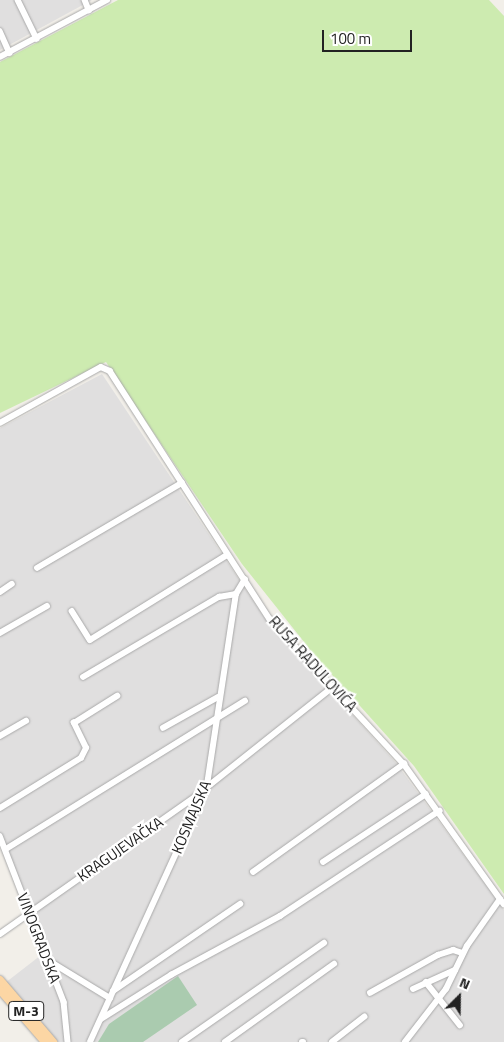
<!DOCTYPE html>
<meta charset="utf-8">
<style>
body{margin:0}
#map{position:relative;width:504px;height:1042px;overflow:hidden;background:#f2efe9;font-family:"Titillium Web",sans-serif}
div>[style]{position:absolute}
.residential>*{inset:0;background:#e0dfdf}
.grass>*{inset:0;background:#cdebb0}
.cemetery>*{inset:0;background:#aacbaf}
.roads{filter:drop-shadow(0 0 1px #a9a9a9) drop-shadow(0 0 1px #a9a9a9)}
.minor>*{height:5.5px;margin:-2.75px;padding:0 2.75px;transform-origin:2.75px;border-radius:2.75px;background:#fff}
.major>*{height:8px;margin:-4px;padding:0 4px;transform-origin:4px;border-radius:4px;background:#fcd6a4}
span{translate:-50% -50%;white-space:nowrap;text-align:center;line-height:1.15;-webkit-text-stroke:4.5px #fff;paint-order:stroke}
.shield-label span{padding:1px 4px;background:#fff;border:1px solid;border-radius:4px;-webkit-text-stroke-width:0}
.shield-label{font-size:14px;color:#222;font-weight:700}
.street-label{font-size:15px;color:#222}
.north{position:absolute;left:434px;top:972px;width:50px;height:50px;-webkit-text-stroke:4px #fff;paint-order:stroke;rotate:23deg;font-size:14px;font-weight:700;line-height:20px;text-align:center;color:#222}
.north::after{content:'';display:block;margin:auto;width:18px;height:22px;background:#222;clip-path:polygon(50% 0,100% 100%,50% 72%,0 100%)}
.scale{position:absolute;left:322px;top:30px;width:90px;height:22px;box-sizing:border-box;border:2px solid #222;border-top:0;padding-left:6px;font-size:15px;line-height:18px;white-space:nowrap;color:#222;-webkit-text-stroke:4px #fff;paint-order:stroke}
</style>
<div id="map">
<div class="residential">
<i style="clip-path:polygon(0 0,92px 0,0 50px)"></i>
<i style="clip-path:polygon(102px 374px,264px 617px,396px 763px,504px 910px,504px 1042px,56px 1042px,5px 983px,45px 952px,0 846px,0 428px)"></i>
</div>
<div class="grass">
<i style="clip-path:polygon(118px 0,489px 0,504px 16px,504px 894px,414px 766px,316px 657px,242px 564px,106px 362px,0 413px,0 62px)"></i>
</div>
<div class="cemetery">
<i style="clip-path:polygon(178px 976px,197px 1005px,143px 1042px,98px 1042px,109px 1024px)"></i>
</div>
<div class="roads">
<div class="minor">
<i style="left:18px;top:0;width:43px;rotate:64deg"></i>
<i style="left:85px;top:0;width:11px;rotate:68deg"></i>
<i style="left:0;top:31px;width:24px;rotate:66deg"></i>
<i style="left:0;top:57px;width:121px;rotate:-28deg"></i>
<i style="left:0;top:423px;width:115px;rotate:-29deg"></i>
<i style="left:101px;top:367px;width:10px;rotate:24deg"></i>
<i style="left:110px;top:371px;width:295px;rotate:57.2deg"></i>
<i style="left:270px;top:619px;width:197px;rotate:47.3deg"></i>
<i style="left:404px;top:764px;width:172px;rotate:54.5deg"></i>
<i style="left:37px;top:568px;width:168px;rotate:-30.4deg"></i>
<i style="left:0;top:592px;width:14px;rotate:-34deg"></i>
<i style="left:72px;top:611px;width:34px;rotate:58deg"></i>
<i style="left:90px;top:640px;width:161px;rotate:-31.8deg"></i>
<i style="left:0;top:633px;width:54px;rotate:-29.9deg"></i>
<i style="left:83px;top:677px;width:158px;rotate:-30.5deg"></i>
<i style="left:219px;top:597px;width:17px;rotate:-10deg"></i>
<i style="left:163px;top:728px;width:63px;rotate:-29.4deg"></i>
<i style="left:0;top:736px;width:30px;rotate:-30deg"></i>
<i style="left:0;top:808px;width:95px;rotate:-31.7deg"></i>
<i style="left:81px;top:758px;width:11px;rotate:-63deg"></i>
<i style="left:86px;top:748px;width:28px;rotate:-116deg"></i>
<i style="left:74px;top:723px;width:51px;rotate:-32.1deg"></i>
<i style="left:0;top:836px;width:178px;rotate:68.9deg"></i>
<i style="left:64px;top:1002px;width:40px;rotate:84.3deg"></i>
<i style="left:6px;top:849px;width:281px;rotate:-31.8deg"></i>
<i style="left:323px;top:862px;width:123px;rotate:-33.4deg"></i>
<i style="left:253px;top:872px;width:186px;rotate:-35.6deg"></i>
<i style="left:0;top:934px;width:240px;rotate:-35.1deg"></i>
<i style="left:196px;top:796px;width:175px;rotate:-38.5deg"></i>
<i style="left:48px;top:960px;width:73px;rotate:31.5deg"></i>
<i style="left:426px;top:982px;width:55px;rotate:51.7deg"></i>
<i style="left:413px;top:989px;width:46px;rotate:-24.3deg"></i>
<i style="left:113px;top:991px;width:154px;rotate:-34.4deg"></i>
<i style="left:370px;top:993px;width:78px;rotate:-29.2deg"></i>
<i style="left:438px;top:955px;width:16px;rotate:-18deg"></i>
<i style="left:453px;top:950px;width:10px;rotate:17deg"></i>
<i style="left:101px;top:1019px;width:83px;rotate:-32.2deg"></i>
<i style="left:171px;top:975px;width:124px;rotate:-28.4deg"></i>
<i style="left:280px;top:916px;width:191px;rotate:-33.4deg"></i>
<i style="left:90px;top:1042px;width:282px;rotate:-65.5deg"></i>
<i style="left:207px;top:785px;width:193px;rotate:-81.4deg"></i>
<i style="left:236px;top:594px;width:17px;rotate:-59deg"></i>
<i style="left:182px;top:1042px;width:173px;rotate:-34.9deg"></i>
<i style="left:225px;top:1042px;width:134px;rotate:-35.6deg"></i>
<i style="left:302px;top:1042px;width:1px"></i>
<i style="left:332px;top:1042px;width:41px;rotate:-38deg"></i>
<i style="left:405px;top:1042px;width:67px;rotate:-52.3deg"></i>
<i style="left:446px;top:989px;width:48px;rotate:-64deg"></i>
<i style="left:467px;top:946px;width:57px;rotate:-54.9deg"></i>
</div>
<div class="major">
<i style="left:0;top:980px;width:82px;rotate:49.5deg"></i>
<i style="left:0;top:990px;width:69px;rotate:49.1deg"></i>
</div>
</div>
<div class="shield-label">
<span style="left:26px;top:1011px">M-3</span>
</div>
<div class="street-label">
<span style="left:313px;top:664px;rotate:48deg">RUSA RADULOVIĆA</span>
<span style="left:191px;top:817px;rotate:-67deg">KOSMAJSKA</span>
<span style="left:120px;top:849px;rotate:-35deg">KRAGUJEVAČKA</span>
<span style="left:39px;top:938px;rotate:69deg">VINOGRADSKA</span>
</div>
<div class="north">N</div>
<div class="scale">100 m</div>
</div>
